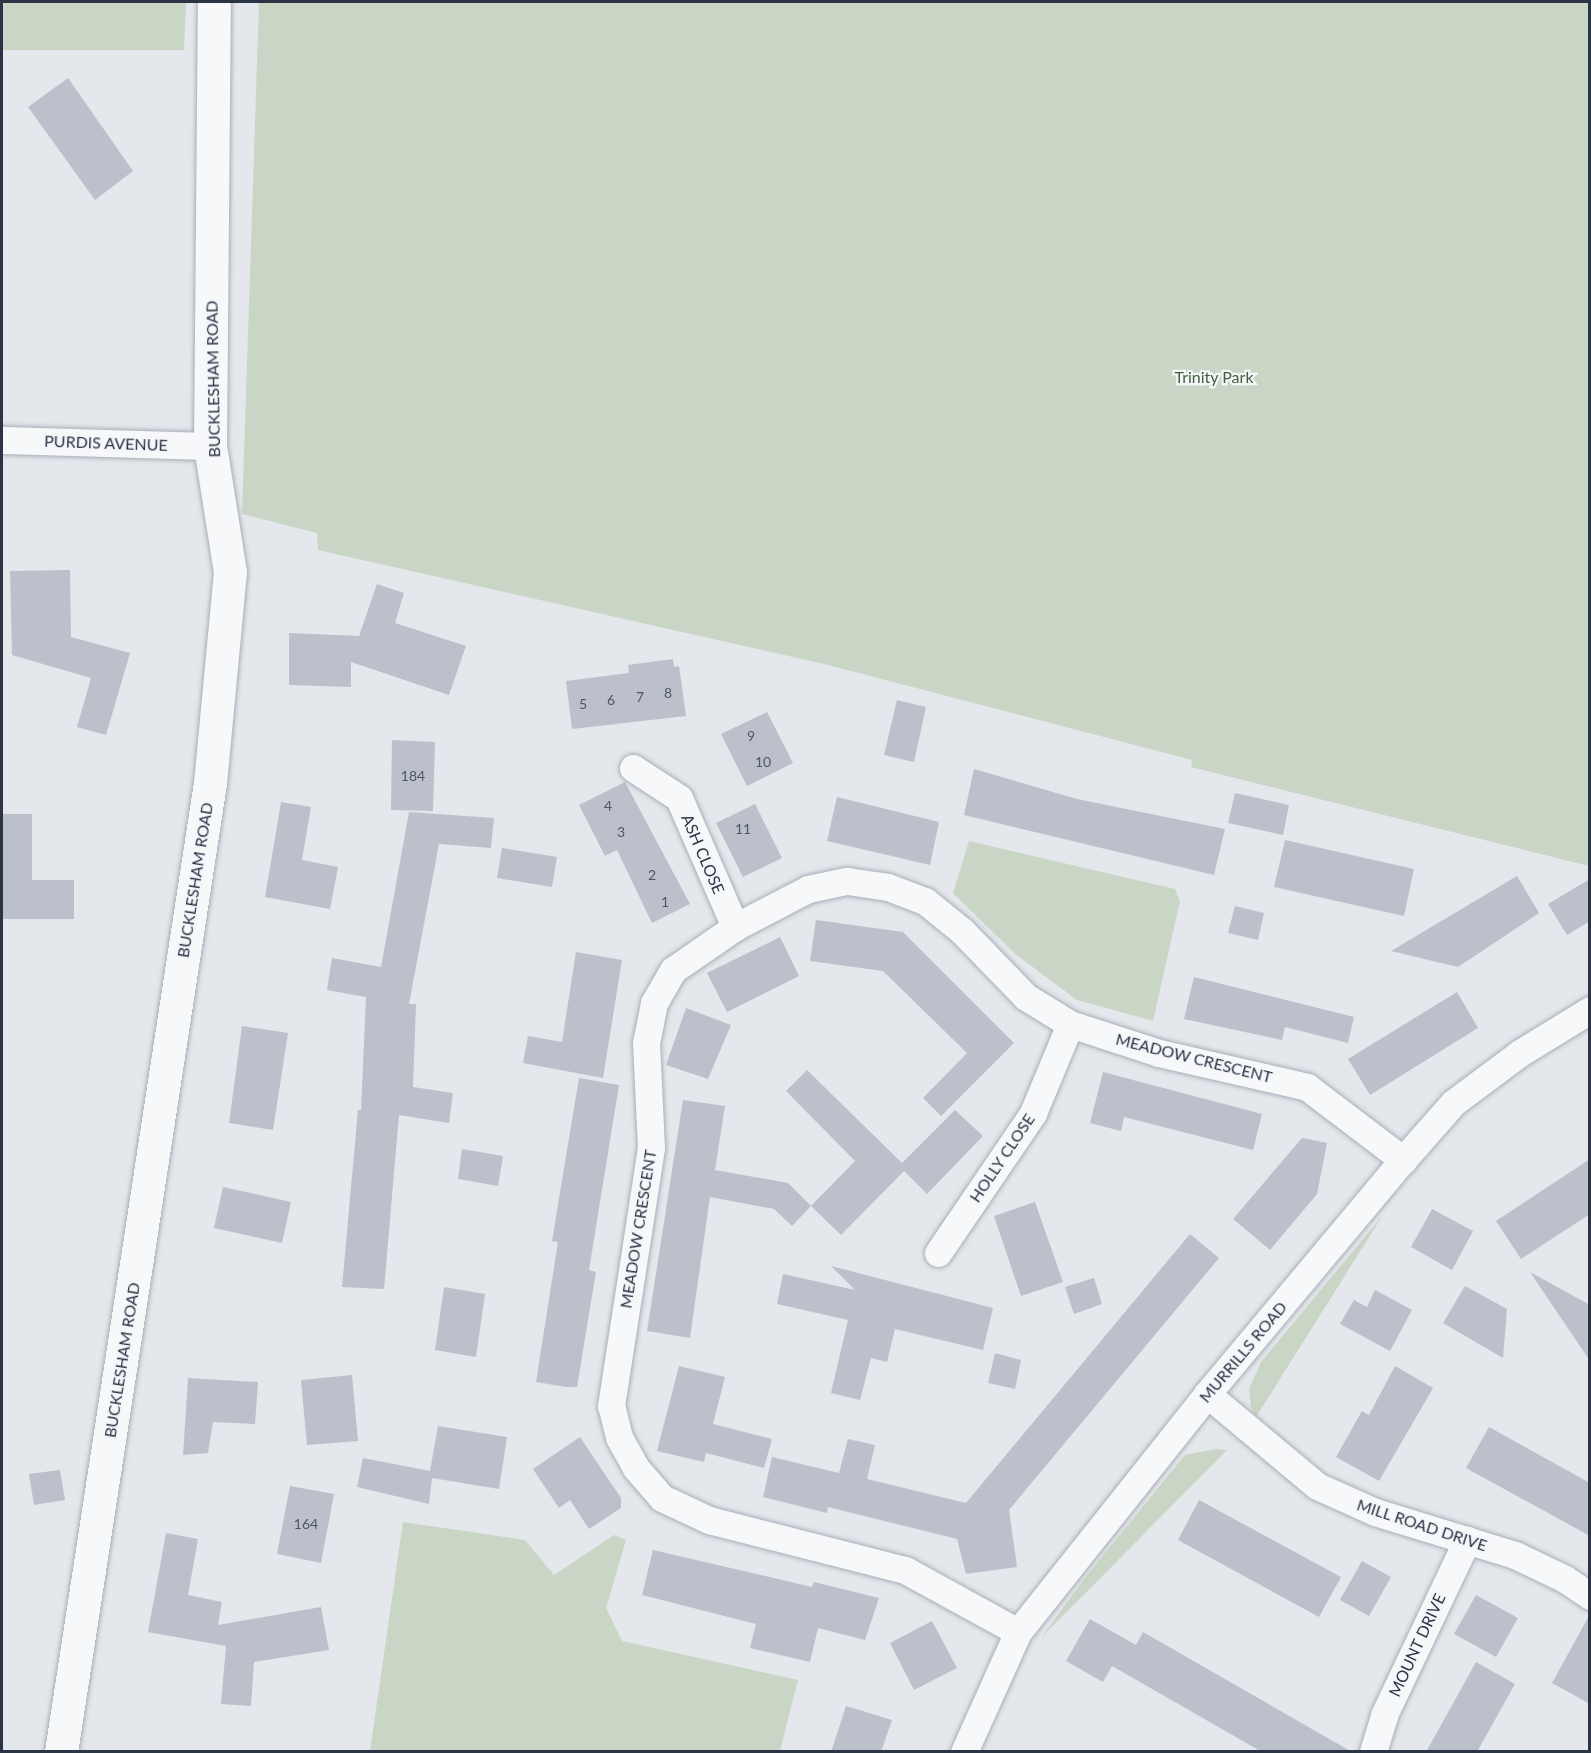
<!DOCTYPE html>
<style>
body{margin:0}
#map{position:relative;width:1591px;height:1753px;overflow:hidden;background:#e4e7ec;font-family:Lato,sans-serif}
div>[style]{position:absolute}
.green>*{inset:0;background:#c9d6c5}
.building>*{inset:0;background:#bbc0ca}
.roads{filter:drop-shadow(0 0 2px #a9aeb7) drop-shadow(0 0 2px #a9aeb7)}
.minor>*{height:27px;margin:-13.5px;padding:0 13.5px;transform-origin:13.5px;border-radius:13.5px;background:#f7f8fa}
.tertiary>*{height:33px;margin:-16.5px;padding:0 16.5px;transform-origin:16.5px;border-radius:16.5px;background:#f7f8fa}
span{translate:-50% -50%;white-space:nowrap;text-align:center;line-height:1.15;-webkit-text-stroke:4.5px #f4f6f9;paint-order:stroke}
.number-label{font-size:14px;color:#4f5766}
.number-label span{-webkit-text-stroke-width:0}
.park-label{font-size:16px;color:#3f6138}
.street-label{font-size:16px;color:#2b3445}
.frame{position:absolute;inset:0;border:3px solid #2b3445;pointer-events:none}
</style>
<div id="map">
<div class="green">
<i style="clip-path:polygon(2px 2px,186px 2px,184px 50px,2px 50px)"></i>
<i style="clip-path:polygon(259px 2px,1589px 2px,1589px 866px,1191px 767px,1192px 760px,824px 664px,318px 550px,317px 533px,242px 514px)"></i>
<i style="clip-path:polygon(969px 841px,1175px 889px,1180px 901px,1153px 1021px,1077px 1000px,1014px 953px,953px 893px)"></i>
<i style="clip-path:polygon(1383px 1215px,1256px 1417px,1251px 1408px,1249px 1389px,1261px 1362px)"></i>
<i style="clip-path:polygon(1215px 1449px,1227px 1450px,1041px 1638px,1084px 1579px,1185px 1455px)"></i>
<i style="clip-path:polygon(403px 1522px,525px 1540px,554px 1575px,614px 1535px,626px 1540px,606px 1608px,622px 1641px,798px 1680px,780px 1751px,370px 1751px)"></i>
</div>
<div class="building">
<i style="clip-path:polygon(68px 78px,133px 171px,95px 200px,28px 107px)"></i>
<i style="clip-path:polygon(70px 570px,71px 637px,130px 653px,106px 735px,77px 727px,91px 678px,12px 655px,10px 571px)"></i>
<i style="clip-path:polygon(377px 584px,404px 593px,395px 623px,466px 646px,449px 695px,351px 662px,351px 687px,289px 685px,289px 633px,359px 636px)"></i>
<i style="clip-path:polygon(673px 659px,674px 667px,679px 666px,686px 716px,572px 729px,566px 681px,629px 673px,628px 665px)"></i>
<i style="clip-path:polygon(897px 700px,926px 707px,914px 762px,884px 755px)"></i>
<i style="clip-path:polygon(767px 712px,793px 763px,747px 786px,721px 734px)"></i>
<i style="clip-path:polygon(392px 740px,435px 742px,433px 811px,391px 810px)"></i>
<i style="clip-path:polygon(974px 769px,1077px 799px,1225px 829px,1214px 875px,964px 815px)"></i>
<i style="clip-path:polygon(625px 782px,690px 904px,652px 923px,617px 850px,605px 856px,579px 805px)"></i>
<i style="clip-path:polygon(1235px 793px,1289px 805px,1283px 835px,1228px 823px)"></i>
<i style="clip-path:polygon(837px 797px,939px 822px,930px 865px,827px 841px)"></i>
<i style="clip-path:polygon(281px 802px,311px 807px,302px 860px,338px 867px,330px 909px,265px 897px)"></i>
<i style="clip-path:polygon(755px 804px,782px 858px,743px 877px,716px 823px)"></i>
<i style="clip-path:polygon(409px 812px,494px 818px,491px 848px,439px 844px,409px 1004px,416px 1004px,413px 1087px,453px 1093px,449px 1123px,399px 1115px,384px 1289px,342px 1287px,358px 1110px,361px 1110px,366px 997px,327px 990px,332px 958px,381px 967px)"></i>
<i style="clip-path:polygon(2px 814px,32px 814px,32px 880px,74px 880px,74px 919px,2px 919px)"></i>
<i style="clip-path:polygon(1285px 840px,1414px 869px,1404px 916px,1274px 887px)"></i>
<i style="clip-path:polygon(502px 848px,557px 857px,552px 887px,497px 878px)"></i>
<i style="clip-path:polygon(1517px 876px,1539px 913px,1458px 967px,1391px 951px)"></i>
<i style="clip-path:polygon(1590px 879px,1590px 921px,1567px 935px,1548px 904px)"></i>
<i style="clip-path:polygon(1235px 906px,1264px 913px,1258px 940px,1228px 933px)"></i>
<i style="clip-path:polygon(816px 920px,903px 932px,1014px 1043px,941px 1116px,923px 1098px,967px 1053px,883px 971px,810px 961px)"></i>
<i style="clip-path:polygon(780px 937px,799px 976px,727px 1012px,707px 973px)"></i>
<i style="clip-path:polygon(576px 952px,622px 960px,603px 1078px,523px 1063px,528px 1036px,562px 1042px)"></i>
<i style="clip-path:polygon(1194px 977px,1354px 1017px,1348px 1043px,1285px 1027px,1282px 1040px,1184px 1019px)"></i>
<i style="clip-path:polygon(1457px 992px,1478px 1028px,1370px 1095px,1348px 1059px)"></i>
<i style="clip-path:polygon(686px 1008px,731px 1025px,708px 1079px,666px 1065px)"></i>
<i style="clip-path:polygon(242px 1026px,288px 1033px,273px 1130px,229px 1123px)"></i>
<i style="clip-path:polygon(807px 1070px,902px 1163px,955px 1110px,983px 1136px,927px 1194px,904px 1171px,841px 1235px,811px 1206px,855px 1161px,786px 1091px)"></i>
<i style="clip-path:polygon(1103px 1072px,1262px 1114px,1253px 1150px,1124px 1117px,1121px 1131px,1090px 1123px)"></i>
<i style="clip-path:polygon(579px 1078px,619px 1085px,589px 1270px,596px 1272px,577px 1387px,566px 1387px,536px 1382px,558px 1242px,552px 1241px)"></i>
<i style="clip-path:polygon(683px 1100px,725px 1106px,715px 1170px,788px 1183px,811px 1206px,792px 1226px,774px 1209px,710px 1197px,690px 1338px,647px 1331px)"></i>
<i style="clip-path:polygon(1302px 1138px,1327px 1143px,1317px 1194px,1270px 1250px,1233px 1219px)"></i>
<i style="clip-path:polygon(462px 1149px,503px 1156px,498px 1186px,458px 1179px)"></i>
<i style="clip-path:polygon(1590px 1159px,1590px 1214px,1521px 1259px,1496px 1221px)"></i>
<i style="clip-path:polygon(223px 1187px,291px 1202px,282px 1243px,214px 1228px)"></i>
<i style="clip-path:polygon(1035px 1202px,1063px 1282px,1021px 1296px,994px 1216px)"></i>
<i style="clip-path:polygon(1432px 1209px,1473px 1231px,1452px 1270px,1411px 1247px)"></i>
<i style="clip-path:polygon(1190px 1234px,1219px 1258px,1009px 1510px,1017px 1567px,966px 1574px,957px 1539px,828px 1507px,827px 1513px,763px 1497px,772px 1457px,839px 1473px,848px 1439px,875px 1445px,867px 1479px,966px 1503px)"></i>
<i style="clip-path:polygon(831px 1266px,993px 1308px,983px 1350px,895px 1329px,887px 1362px,871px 1358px,860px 1400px,831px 1393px,848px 1320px,777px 1304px,783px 1274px,855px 1290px)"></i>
<i style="clip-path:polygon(1530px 1272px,1590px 1305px,1590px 1361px)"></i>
<i style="clip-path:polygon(1094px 1278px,1102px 1304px,1074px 1314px,1065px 1287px)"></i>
<i style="clip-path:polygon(1465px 1286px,1507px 1309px,1503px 1358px,1443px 1323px)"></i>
<i style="clip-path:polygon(444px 1287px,485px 1294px,476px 1357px,435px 1350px)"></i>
<i style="clip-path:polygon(1375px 1290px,1412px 1310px,1390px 1351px,1340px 1324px,1354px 1300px,1367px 1307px)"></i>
<i style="clip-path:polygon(995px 1353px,1021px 1360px,1015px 1389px,988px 1383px)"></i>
<i style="clip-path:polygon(679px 1366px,725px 1377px,713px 1424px,772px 1439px,764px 1468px,706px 1453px,704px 1462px,657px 1451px)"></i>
<i style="clip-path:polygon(1395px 1366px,1433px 1388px,1379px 1481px,1336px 1457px,1362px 1411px,1369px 1415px)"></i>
<i style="clip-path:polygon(352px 1375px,358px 1441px,307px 1445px,301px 1380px)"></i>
<i style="clip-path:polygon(188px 1378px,258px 1382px,255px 1424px,213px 1422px,208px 1453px,183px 1455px)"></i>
<i style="clip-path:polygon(438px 1426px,507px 1437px,499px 1489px,432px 1478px,429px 1504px,357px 1487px,363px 1458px,430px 1471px)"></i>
<i style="clip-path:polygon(1489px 1427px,1590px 1483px,1590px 1536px,1466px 1468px)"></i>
<i style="clip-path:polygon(580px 1437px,621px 1498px,621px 1508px,589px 1529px,570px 1500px,559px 1508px,533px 1469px)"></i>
<i style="clip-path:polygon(60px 1470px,65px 1500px,34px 1505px,29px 1474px)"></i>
<i style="clip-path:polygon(290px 1486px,334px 1494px,321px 1563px,277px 1554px)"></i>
<i style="clip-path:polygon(1199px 1500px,1341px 1577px,1319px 1617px,1178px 1540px)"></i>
<i style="clip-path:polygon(166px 1533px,198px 1539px,188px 1595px,222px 1602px,218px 1625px,321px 1607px,329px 1650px,254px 1662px,251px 1706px,221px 1704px,226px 1646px,148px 1632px)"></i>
<i style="clip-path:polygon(653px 1550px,812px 1587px,814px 1582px,879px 1598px,865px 1640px,818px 1628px,810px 1662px,750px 1648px,756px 1624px,642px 1595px)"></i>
<i style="clip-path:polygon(1362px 1561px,1391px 1577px,1369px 1616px,1340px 1600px)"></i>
<i style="clip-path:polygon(1476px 1595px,1518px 1618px,1496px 1657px,1454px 1634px)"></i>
<i style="clip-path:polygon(1590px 1614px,1590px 1704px,1552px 1683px)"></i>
<i style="clip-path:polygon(1090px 1619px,1136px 1645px,1143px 1632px,1352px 1752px,1262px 1752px,1112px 1666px,1103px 1682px,1066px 1661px)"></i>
<i style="clip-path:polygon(932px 1621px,957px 1668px,914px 1690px,890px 1643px)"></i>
<i style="clip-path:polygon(1476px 1662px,1515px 1684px,1477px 1752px,1426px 1752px)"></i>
<i style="clip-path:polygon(846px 1706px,892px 1720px,881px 1752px,831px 1752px)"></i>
</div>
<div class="roads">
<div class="minor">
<i style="left:2px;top:440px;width:208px;rotate:1.7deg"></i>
<i style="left:633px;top:768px;width:55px;rotate:33.1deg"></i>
<i style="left:679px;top:798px;width:141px;rotate:66.5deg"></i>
<i style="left:938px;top:1253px;width:169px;rotate:-55.8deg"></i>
<i style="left:1033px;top:1113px;width:96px;rotate:-67.4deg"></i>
<i style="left:1207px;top:1394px;width:143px;rotate:39.9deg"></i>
<i style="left:1317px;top:1486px;width:64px;rotate:24.1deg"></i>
<i style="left:1375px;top:1512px;width:146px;rotate:17.1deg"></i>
<i style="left:1515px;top:1555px;width:55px;rotate:25.6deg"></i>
<i style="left:1565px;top:1579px;width:30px;rotate:34deg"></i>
<i style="left:1018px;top:1632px;width:129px;rotate:-151.2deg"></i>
<i style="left:905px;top:1570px;width:202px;rotate:-165.7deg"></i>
<i style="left:709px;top:1520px;width:52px;rotate:-154.9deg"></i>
<i style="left:662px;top:1498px;width:40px;rotate:-131deg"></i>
<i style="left:636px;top:1468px;width:35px;rotate:-119deg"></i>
<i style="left:619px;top:1437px;width:32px;rotate:-104deg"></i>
<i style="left:611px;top:1406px;width:261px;rotate:-81.2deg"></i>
<i style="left:651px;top:1148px;width:105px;rotate:-92.7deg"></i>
<i style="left:646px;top:1043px;width:41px;rotate:-78.7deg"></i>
<i style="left:654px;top:1003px;width:38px;rotate:-60deg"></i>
<i style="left:673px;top:970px;width:75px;rotate:-34.7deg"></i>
<i style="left:735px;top:927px;width:82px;rotate:-27.5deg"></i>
<i style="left:808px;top:889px;width:40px;rotate:-12deg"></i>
<i style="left:847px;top:881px;width:41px;rotate:8.3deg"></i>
<i style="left:888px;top:887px;width:40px;rotate:21deg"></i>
<i style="left:925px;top:901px;width:48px;rotate:39deg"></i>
<i style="left:962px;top:931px;width:92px;rotate:45.9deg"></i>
<i style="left:1026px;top:997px;width:52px;rotate:31.5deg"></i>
<i style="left:1070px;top:1024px;width:94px;rotate:18deg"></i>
<i style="left:1159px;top:1053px;width:152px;rotate:12.9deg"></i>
<i style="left:1307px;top:1087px;width:121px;rotate:37.2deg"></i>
<i style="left:964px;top:1752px;width:132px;rotate:-65.8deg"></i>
<i style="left:1018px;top:1632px;width:304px;rotate:-51.5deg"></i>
<i style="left:1207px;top:1394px;width:305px;rotate:-50.1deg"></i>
<i style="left:1403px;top:1160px;width:76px;rotate:-48.7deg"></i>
<i style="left:1453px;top:1103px;width:84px;rotate:-36.7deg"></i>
<i style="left:1520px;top:1053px;width:82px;rotate:-31.6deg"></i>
<i style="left:1373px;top:1752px;width:39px;rotate:-73deg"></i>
<i style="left:1384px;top:1715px;width:194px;rotate:-64.6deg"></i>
</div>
<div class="tertiary">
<i style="left:61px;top:1752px;width:980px;rotate:-81.26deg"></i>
<i style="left:210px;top:783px;width:212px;rotate:-84.6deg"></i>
<i style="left:230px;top:572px;width:128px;rotate:-99deg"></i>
<i style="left:210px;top:446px;width:444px;rotate:-89.5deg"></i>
</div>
</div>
<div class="number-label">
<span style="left:668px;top:693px">8</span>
<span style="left:640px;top:697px">7</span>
<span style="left:611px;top:700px">6</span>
<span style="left:583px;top:704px">5</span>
<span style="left:751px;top:736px">9</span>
<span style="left:763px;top:762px">10</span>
<span style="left:413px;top:776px">184</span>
<span style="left:608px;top:806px">4</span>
<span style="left:743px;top:829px">11</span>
<span style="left:621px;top:832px">3</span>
<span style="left:652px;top:875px">2</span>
<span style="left:665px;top:902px">1</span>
<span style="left:306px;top:1524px">164</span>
</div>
<div class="park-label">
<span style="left:1214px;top:377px">Trinity Park</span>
</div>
<div class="street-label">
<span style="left:213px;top:379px;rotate:-91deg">BUCKLESHAM ROAD</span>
<span style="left:106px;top:443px;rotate:2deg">PURDIS AVENUE</span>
<span style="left:703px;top:854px;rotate:67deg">ASH CLOSE</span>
<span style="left:195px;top:880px;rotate:-81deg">BUCKLESHAM ROAD</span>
<span style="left:1194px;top:1058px;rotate:14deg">MEADOW CRESCENT</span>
<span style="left:1002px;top:1158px;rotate:-56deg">HOLLY CLOSE</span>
<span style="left:638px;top:1229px;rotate:-81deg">MEADOW CRESCENT</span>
<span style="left:1243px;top:1352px;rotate:-50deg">MURRILLS ROAD</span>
<span style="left:122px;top:1360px;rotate:-81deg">BUCKLESHAM ROAD</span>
<span style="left:1422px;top:1525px;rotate:18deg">MILL ROAD DRIVE</span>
<span style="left:1417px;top:1645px;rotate:-65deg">MOUNT DRIVE</span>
</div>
<div class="frame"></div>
</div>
